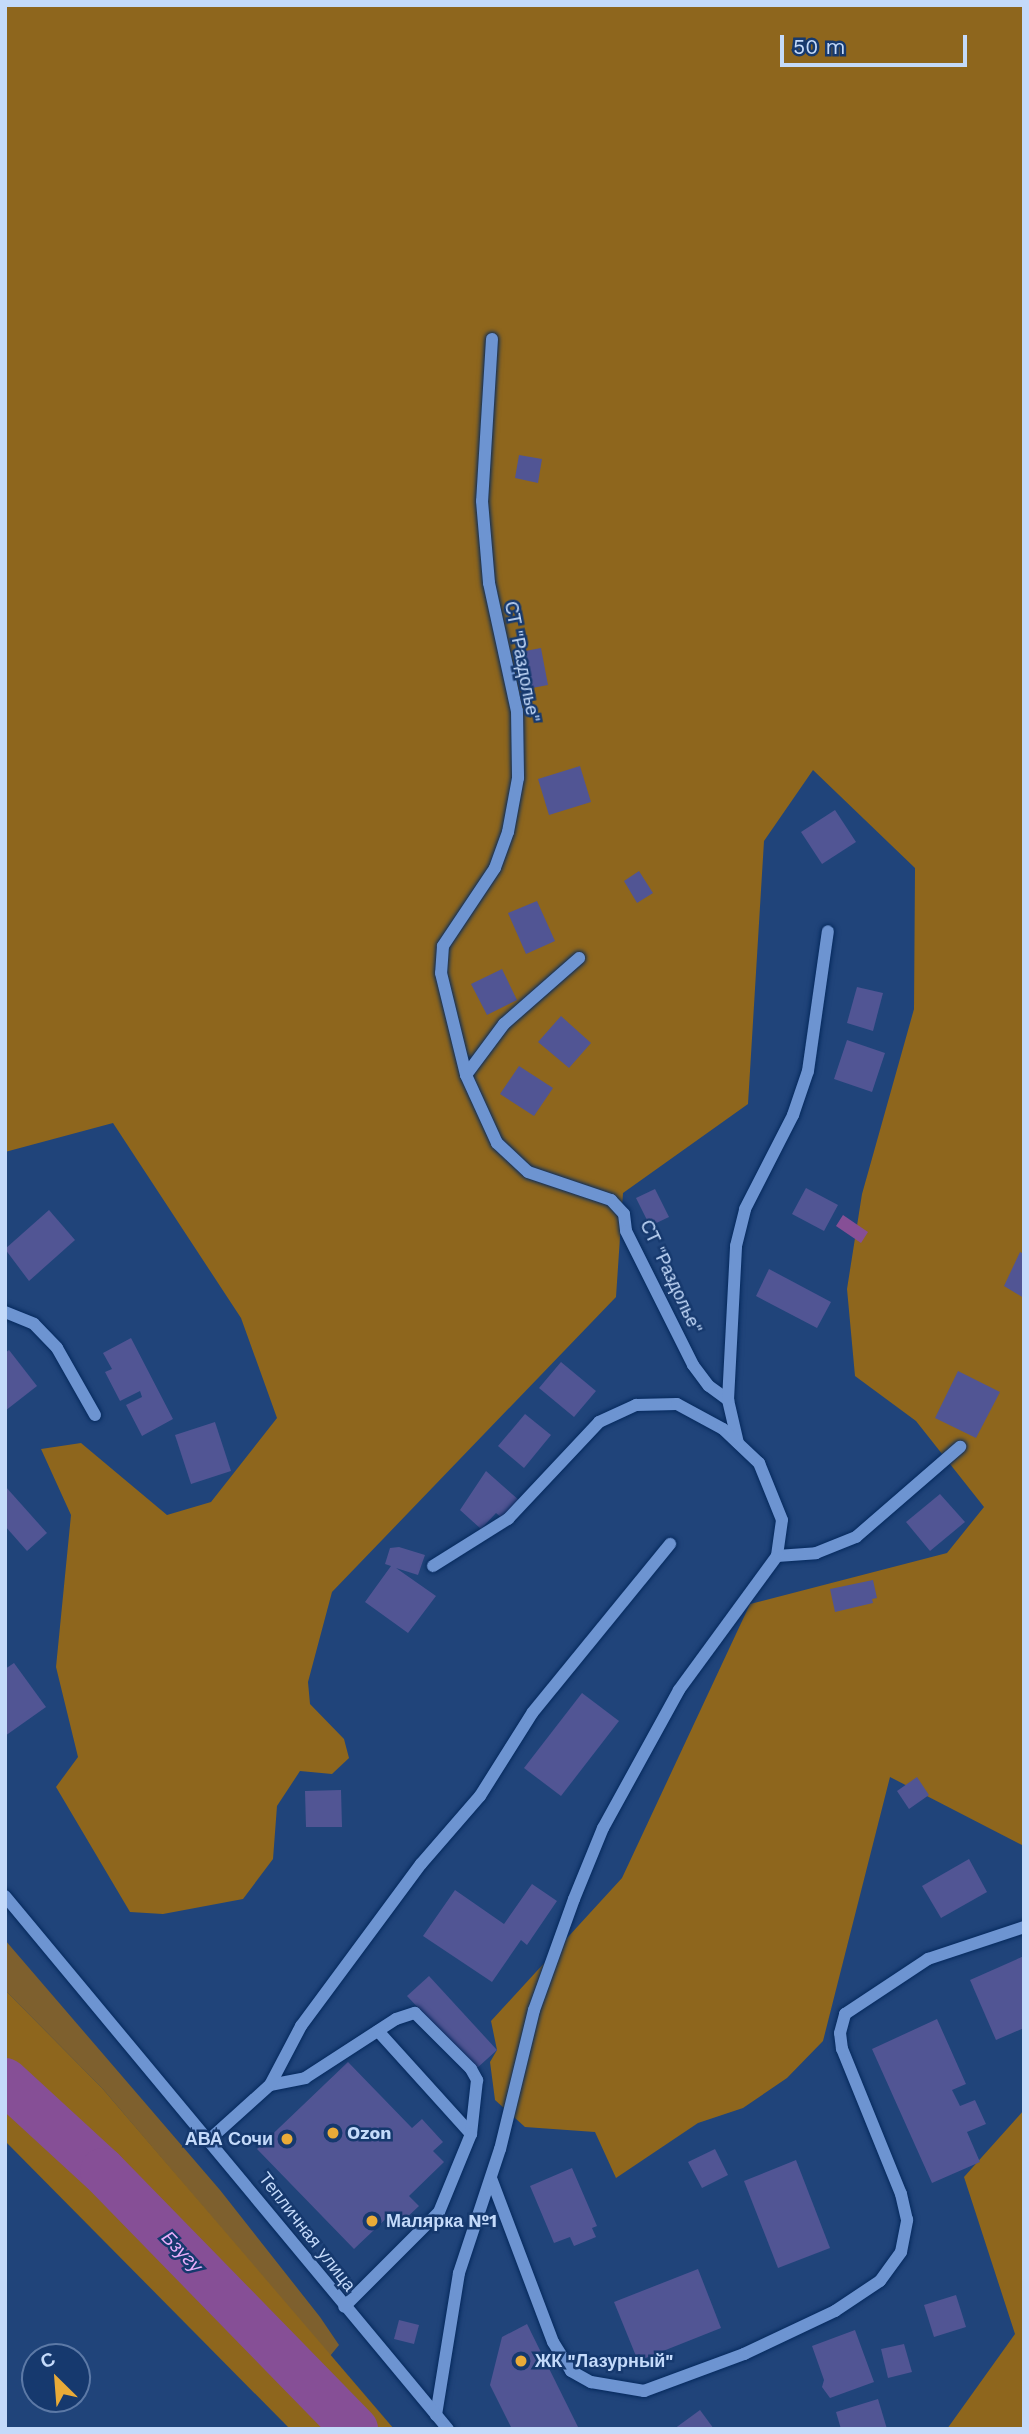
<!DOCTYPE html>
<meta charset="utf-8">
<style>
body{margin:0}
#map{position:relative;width:1029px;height:2434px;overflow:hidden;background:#20447a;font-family:"Work Sans",sans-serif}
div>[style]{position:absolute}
.green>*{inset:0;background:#7e602e}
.forest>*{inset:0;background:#8e661d}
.water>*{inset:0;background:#864f96}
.river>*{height:46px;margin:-23px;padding:0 23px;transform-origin:23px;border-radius:23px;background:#864f96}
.building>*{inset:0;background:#515594}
.roads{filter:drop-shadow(0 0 2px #05295d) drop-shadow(0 0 2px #05295d)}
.minor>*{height:12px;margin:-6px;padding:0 6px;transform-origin:6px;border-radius:6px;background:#6d94d1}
.dots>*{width:19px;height:19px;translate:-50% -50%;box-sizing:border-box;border:4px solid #16396e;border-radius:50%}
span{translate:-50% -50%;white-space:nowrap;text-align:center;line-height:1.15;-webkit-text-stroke:5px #16396e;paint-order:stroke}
.street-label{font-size:18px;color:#c4dafa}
.poi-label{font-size:18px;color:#c4dafa;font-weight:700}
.left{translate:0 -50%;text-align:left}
.right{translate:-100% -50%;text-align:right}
.water-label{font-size:19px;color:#e9adfa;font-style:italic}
.frame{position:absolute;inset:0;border:7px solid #c4dafa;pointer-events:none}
.north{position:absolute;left:21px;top:2343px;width:70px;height:70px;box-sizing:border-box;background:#16396e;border:2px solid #5c79a6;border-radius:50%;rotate:335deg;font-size:19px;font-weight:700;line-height:28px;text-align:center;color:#c4dafa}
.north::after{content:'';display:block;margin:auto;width:24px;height:32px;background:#e9ab38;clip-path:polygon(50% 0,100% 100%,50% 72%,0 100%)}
.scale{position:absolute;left:780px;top:35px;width:187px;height:32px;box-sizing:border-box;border:4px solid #c4dafa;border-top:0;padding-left:9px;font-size:21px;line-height:24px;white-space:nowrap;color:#c4dafa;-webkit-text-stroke:5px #16396e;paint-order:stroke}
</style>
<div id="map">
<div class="green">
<i style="clip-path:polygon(5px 1940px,220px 2190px,320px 2317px,339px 2345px,330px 2356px,102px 2088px,5px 1990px)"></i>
</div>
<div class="forest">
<i style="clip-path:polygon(5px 5px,1024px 5px,1024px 1846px,890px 1777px,823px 2041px,787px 2078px,743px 2108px,698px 2123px,616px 2178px,595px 2132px,525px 2127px,495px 2100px,490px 2062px,497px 2050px,491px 2021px,622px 1878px,750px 1604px,947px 1553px,984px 1507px,916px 1421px,855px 1376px,847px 1289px,862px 1194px,914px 1009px,915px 868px,813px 770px,764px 841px,748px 1104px,623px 1193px,616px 1297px,332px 1592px,308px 1682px,310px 1704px,344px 1739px,349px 1758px,332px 1774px,300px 1771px,277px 1806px,273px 1859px,243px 1899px,163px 1914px,130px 1912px,56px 1787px,78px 1757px,56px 1667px,71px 1515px,41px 1449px,81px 1443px,167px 1515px,211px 1502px,277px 1418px,241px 1318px,113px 1123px,5px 1152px)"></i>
<i style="clip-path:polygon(5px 1990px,102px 2088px,394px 2429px,290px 2429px,5px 2141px)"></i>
<i style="clip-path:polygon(1024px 2110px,1024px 2429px,947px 2429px,1015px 2334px,964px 2177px)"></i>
</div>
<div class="water">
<i style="clip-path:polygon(843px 1215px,868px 1232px,861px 1243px,836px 1226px)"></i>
</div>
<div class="river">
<i style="left:5px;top:2081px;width:133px;rotate:42.6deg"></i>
<i style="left:103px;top:2171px;width:361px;rotate:45.7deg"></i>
</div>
<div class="building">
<i style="clip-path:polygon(519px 455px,542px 459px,538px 483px,515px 478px)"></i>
<i style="clip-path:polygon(541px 648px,548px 685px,527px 689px,520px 652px)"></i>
<i style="clip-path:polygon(580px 766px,591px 802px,549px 815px,538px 779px)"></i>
<i style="clip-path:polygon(835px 810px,856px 842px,822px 864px,801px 832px)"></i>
<i style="clip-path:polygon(639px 871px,653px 893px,637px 903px,624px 881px)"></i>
<i style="clip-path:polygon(537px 901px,555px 941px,526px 954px,508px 913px)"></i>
<i style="clip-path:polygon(502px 969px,517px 1000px,487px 1015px,471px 984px)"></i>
<i style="clip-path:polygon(857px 987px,883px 993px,873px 1031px,847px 1023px)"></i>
<i style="clip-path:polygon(561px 1016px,591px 1043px,569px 1068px,538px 1042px)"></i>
<i style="clip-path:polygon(847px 1040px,885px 1053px,872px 1092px,834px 1079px)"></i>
<i style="clip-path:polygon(519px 1066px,553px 1088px,534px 1116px,500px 1094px)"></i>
<i style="clip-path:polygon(806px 1188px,838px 1205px,824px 1231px,792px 1214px)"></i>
<i style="clip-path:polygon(655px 1189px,669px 1217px,650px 1226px,636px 1198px)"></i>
<i style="clip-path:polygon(49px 1210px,75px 1240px,29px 1281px,5px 1249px)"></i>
<i style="clip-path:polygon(1020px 1252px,1024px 1254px,1024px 1298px,1004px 1286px)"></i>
<i style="clip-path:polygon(769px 1269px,831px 1302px,817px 1328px,756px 1296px)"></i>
<i style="clip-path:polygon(131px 1338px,173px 1419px,142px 1436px,126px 1405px,142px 1397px,140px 1391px,120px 1401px,105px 1372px,112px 1369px,103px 1353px)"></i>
<i style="clip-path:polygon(9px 1350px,37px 1386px,5px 1411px,5px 1353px)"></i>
<i style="clip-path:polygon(561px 1362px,596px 1391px,574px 1417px,539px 1388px)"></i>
<i style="clip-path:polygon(958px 1371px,1000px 1392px,976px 1438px,935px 1418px)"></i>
<i style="clip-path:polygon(525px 1414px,551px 1435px,524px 1468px,498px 1446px)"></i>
<i style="clip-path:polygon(215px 1422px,231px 1471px,191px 1484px,175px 1435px)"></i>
<i style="clip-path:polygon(486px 1471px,520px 1501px,503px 1519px,496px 1513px,481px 1529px,460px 1510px)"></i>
<i style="clip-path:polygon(5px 1486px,47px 1533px,27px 1551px,5px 1526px)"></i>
<i style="clip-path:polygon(940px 1494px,965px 1522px,930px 1551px,906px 1522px)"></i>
<i style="clip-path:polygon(399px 1547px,425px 1555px,418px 1575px,396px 1568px,436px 1596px,408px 1633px,365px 1602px,391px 1566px,385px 1564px,390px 1548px)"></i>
<i style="clip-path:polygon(873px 1580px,877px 1598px,872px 1599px,873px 1603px,835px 1612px,830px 1589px)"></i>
<i style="clip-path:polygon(14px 1663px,46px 1707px,5px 1736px,5px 1669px)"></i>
<i style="clip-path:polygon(582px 1693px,619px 1721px,561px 1796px,524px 1768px)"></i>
<i style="clip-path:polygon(917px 1777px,929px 1795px,909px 1809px,897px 1791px)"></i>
<i style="clip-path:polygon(341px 1790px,342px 1827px,306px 1827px,305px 1791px)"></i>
<i style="clip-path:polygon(969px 1859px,987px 1892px,941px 1918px,922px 1886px)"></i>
<i style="clip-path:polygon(532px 1884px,557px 1901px,527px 1945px,521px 1940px,492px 1982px,423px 1936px,455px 1890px,504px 1924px)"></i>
<i style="clip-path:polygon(1024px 1956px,1024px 2028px,996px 2040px,970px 1980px)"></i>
<i style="clip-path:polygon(429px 1976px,497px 2050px,476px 2069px,407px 1996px)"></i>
<i style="clip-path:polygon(937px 2019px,966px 2084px,952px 2090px,960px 2106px,975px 2100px,986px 2124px,967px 2132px,980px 2162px,932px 2183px,872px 2049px)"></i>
<i style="clip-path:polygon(348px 2062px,412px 2128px,422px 2119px,443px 2142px,433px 2151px,444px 2162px,409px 2196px,419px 2206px,403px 2221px,394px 2211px,354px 2249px,257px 2149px)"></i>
<i style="clip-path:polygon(715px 2149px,728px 2175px,702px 2188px,688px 2162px)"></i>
<i style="clip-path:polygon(796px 2160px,830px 2248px,778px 2268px,744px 2181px)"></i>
<i style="clip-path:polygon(572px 2168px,597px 2226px,592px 2228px,596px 2237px,574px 2246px,570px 2237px,554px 2243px,530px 2186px)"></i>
<i style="clip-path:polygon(698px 2269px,721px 2328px,638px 2361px,614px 2302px)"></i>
<i style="clip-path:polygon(956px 2295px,966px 2327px,934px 2337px,924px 2305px)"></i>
<i style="clip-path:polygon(399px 2320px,419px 2325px,414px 2344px,394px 2339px)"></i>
<i style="clip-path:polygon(527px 2324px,579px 2429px,512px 2429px,490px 2385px,502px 2337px)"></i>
<i style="clip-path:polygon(855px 2330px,874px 2382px,830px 2398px,822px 2387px,824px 2380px,812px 2346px)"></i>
<i style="clip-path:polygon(904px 2344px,912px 2372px,888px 2378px,881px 2349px)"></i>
<i style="clip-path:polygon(878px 2399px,887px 2429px,841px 2429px,836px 2412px)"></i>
<i style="clip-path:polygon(700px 2410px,714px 2429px,674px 2429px)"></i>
</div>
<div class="roads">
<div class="minor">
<i style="left:492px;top:339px;width:162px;rotate:93.5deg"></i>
<i style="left:482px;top:501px;width:82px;rotate:85.1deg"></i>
<i style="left:489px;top:583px;width:131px;rotate:77.7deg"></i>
<i style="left:517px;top:711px;width:67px;rotate:89.1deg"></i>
<i style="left:518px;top:778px;width:55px;rotate:100.5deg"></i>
<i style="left:508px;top:832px;width:38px;rotate:110deg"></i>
<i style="left:495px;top:868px;width:94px;rotate:123.7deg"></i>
<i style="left:443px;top:946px;width:27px;rotate:94deg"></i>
<i style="left:441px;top:973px;width:105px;rotate:76.2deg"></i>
<i style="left:466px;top:1075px;width:75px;rotate:65.5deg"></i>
<i style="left:497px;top:1143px;width:42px;rotate:43.1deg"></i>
<i style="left:528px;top:1172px;width:88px;rotate:18.6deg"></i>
<i style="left:611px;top:1200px;width:19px;rotate:47deg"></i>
<i style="left:624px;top:1214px;width:17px;rotate:83deg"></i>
<i style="left:626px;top:1231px;width:150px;rotate:63.4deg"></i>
<i style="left:693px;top:1365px;width:26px;rotate:53deg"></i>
<i style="left:709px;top:1386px;width:24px;rotate:36deg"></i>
<i style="left:466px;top:1075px;width:64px;rotate:-53.3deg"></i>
<i style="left:504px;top:1024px;width:100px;rotate:-41.3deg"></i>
<i style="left:5px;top:1312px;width:31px;rotate:22deg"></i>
<i style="left:34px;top:1324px;width:33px;rotate:46deg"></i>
<i style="left:57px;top:1348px;width:77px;rotate:60.4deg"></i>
<i style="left:738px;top:1443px;width:44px;rotate:-103.1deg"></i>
<i style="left:728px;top:1400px;width:154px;rotate:-87deg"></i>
<i style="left:736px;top:1246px;width:38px;rotate:-76deg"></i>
<i style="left:745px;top:1209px;width:106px;rotate:-62.9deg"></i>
<i style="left:793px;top:1115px;width:46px;rotate:-71.2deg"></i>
<i style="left:808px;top:1071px;width:141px;rotate:-81.9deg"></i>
<i style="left:777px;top:1556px;width:39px;rotate:-4deg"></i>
<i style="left:816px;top:1553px;width:43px;rotate:-21.8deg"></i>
<i style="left:856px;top:1537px;width:138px;rotate:-40.9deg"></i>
<i style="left:433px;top:1566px;width:89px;rotate:-32.1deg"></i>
<i style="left:508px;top:1519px;width:133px;rotate:-46.8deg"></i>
<i style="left:599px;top:1422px;width:41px;rotate:-24.7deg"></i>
<i style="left:636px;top:1405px;width:41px;rotate:-1.4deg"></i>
<i style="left:677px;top:1404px;width:52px;rotate:28.5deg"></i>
<i style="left:723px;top:1429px;width:50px;rotate:43.4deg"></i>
<i style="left:759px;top:1463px;width:61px;rotate:68deg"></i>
<i style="left:782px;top:1520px;width:36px;rotate:98deg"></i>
<i style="left:777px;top:1556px;width:166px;rotate:126.2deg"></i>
<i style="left:679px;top:1690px;width:158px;rotate:118.8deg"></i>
<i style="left:603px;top:1828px;width:77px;rotate:112.2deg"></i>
<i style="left:574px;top:1899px;width:118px;rotate:109.8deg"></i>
<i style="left:534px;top:2010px;width:143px;rotate:103.7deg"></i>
<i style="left:500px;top:2149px;width:131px;rotate:108.3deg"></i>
<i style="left:459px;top:2273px;width:144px;rotate:99.2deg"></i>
<i style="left:5px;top:1896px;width:693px;rotate:50.27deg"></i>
<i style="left:378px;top:2031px;width:139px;rotate:47.9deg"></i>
<i style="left:270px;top:2085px;width:36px;rotate:-11deg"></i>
<i style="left:305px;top:2078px;width:108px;rotate:-33deg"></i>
<i style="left:396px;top:2019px;width:20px;rotate:-18deg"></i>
<i style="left:415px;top:2013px;width:79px;rotate:45deg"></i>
<i style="left:471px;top:2069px;width:13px;rotate:61deg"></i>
<i style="left:477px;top:2080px;width:54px;rotate:96.3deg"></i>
<i style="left:471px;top:2134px;width:84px;rotate:112.3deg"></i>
<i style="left:439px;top:2212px;width:134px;rotate:135deg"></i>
<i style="left:210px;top:2139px;width:81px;rotate:-42deg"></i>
<i style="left:270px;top:2085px;width:67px;rotate:-62.3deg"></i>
<i style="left:301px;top:2026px;width:202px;rotate:-53.5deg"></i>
<i style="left:421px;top:1864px;width:90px;rotate:-49.1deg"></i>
<i style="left:480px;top:1796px;width:99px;rotate:-57.8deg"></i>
<i style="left:533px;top:1712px;width:217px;rotate:-50.8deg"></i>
<i style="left:491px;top:2178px;width:175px;rotate:69.3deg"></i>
<i style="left:553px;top:2342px;width:34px;rotate:58deg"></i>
<i style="left:571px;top:2371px;width:23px;rotate:29deg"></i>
<i style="left:591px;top:2382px;width:54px;rotate:9.6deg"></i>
<i style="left:644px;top:2391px;width:107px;rotate:-20.3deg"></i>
<i style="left:744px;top:2354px;width:101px;rotate:-25.3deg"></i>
<i style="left:835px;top:2311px;width:54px;rotate:-33.7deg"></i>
<i style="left:880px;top:2281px;width:36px;rotate:-54deg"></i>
<i style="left:901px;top:2252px;width:33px;rotate:-79deg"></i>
<i style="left:907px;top:2220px;width:27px;rotate:-103deg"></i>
<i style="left:901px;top:2194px;width:157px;rotate:-112.1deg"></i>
<i style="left:842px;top:2049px;width:16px;rotate:-97deg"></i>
<i style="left:840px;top:2033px;width:20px;rotate:-75deg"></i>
<i style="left:845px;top:2014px;width:100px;rotate:-33.5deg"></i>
<i style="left:928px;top:1959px;width:101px;rotate:-18.4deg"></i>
</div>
</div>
<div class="dots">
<i style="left:333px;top:2133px;background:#e9ab38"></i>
<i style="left:287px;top:2139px;background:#e9ab38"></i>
<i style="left:372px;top:2221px;background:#e9ab38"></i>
<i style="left:521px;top:2361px;background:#e9ab38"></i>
</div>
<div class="street-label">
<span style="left:522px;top:662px;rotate:79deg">СТ "Раздолье"</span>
<span style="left:671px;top:1277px;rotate:65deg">СТ "Раздолье"</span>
<span style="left:307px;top:2232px;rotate:52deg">Тепличная улица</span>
</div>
<div class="poi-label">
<span class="left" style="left:347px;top:2133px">Ozon</span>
<span class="right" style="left:273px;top:2139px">АВА Сочи</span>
<span class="left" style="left:386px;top:2221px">Малярка №1</span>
<span class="left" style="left:535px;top:2361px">ЖК "Лазурный"</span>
</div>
<div class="water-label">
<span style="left:182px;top:2252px;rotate:46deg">Бзугу</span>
</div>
<div class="frame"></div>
<div class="north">С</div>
<div class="scale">50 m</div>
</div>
